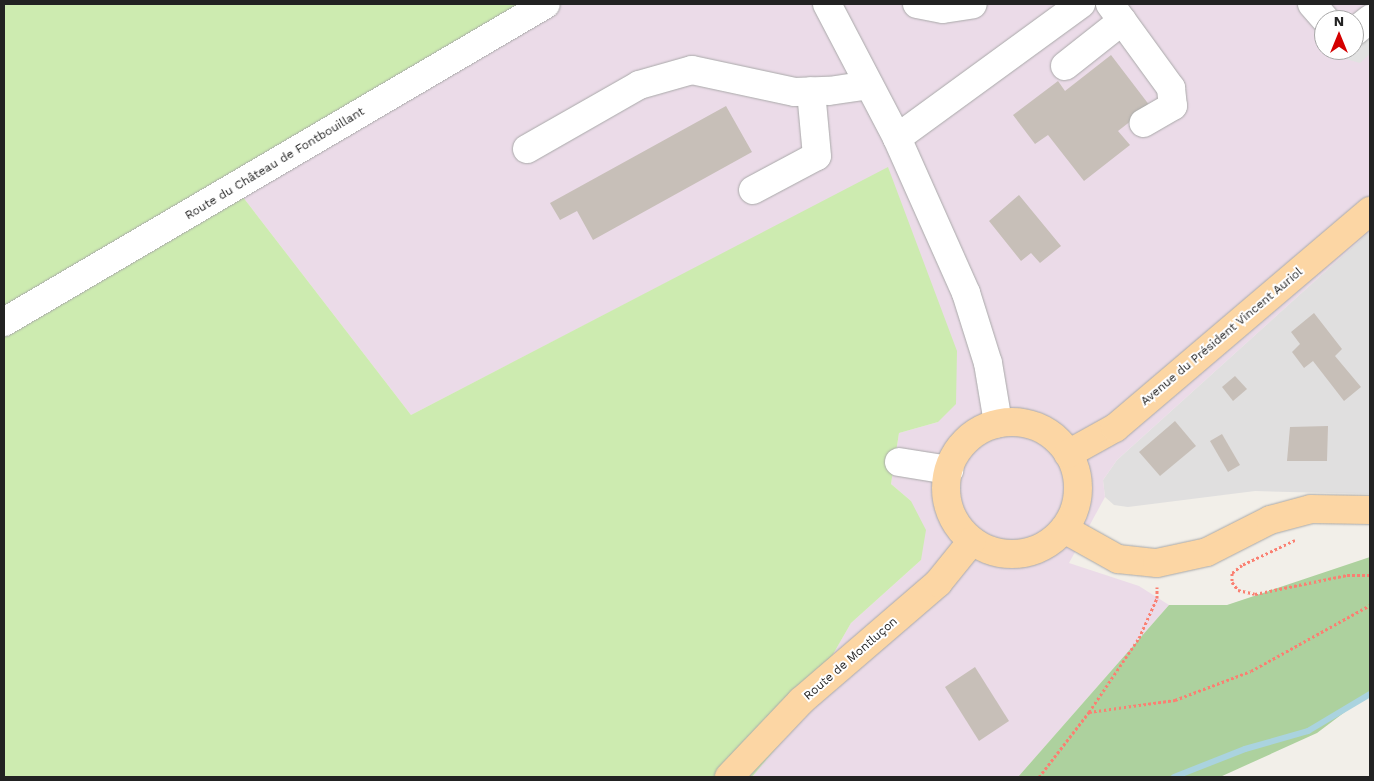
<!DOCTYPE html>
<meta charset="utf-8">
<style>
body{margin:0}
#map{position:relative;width:1374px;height:781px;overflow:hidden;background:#f2efe9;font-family:"Work Sans",sans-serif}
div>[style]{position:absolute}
.residential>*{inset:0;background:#e0dfdf}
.industrial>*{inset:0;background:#ebdbe8}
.grass>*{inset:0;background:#cdebb0}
.forest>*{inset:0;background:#add19e}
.parking>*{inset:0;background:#e2e2e2}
.stream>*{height:6px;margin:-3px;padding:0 3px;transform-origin:3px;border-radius:3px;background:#aad3df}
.building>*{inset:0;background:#c7bfb8}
.path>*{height:3px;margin-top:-1.5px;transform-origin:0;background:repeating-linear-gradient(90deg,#fa8072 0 2.5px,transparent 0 5px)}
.roads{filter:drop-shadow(0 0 1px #a9a9a9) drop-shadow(0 0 1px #a9a9a9)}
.minor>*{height:28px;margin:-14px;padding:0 14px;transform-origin:14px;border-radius:14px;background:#fff}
.major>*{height:28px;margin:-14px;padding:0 14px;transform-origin:14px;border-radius:14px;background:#fcd6a4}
.major>.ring{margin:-14px;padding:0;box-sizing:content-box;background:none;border:28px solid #fcd6a4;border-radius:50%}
span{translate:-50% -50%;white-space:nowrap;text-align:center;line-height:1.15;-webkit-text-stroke:4px #fff;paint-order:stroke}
.street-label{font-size:12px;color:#222}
.frame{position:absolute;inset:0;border:5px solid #222;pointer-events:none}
.north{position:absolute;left:1314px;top:10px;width:50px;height:50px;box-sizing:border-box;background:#fff;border:1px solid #a7a7a7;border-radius:50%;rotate:0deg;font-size:14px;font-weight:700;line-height:20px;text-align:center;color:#222}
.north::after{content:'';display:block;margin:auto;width:18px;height:22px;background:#d40000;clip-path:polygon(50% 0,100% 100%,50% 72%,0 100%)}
</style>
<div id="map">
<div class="residential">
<i style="clip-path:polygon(1370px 231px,1370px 494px,1255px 491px,1128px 507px,1114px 505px,1105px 497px,1103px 480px,1117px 460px)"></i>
</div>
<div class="industrial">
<i style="clip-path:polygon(evenodd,521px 4px,1370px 4px,1370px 231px,1117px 460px,1103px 480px,1105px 497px,1069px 563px,1139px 586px,1169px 605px,1018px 777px,752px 777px,786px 736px,851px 623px,921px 560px,911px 501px,891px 484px,899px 433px,938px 422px,888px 168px,411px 415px,229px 179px,521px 4px,1324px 20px,1354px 20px,1354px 50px,1324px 50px,1324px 20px)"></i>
</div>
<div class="grass">
<i style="clip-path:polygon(4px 4px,521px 4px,229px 179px,411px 415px,888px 167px,957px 351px,956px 404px,938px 422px,899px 433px,891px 484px,911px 501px,926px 530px,921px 560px,851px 623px,786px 736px,752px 777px,4px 777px)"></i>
</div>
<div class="forest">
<i style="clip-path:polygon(1370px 557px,1370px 693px,1317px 733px,1220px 777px,1018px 777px,1169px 605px,1227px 605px)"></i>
</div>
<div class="parking">
<i style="clip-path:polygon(1370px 33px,1370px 54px,1360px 63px,1342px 58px,1351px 50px,1354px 50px,1354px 47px)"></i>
</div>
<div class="stream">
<i style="left:1174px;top:777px;width:76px;rotate:-21.5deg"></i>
<i style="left:1245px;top:749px;width:66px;rotate:-15.9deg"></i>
<i style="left:1308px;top:731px;width:72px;rotate:-30.8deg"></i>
</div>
<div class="building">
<i style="clip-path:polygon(1111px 55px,1150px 106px,1118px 131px,1130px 145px,1084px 181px,1048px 135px,1035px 144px,1013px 115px,1058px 81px,1065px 91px)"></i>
<i style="clip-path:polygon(726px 106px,752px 152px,593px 240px,577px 211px,560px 220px,550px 203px)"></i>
<i style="clip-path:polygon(1019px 195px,1061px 246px,1040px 263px,1031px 253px,1021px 261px,989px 221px)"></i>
<i style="clip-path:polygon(1314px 313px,1342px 349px,1335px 356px,1361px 387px,1344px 401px,1313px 361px,1304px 368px,1292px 352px,1300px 344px,1291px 332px)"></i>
<i style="clip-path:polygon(1235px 376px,1247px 389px,1233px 401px,1222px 387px)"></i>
<i style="clip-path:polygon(1175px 421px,1196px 446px,1160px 476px,1139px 452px)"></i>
<i style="clip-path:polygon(1328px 426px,1327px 461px,1287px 461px,1290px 427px)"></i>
<i style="clip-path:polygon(1222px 434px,1240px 465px,1228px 472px,1210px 441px)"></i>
<i style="clip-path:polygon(975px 667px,1009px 721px,979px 741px,945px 687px)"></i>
</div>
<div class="path">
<i style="left:1295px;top:540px;width:59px;rotate:154.7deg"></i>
<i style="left:1242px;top:565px;width:13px;rotate:141deg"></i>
<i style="left:1232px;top:573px;width:9px;rotate:90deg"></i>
<i style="left:1232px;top:582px;width:10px;rotate:53deg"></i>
<i style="left:1238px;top:590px;width:17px;rotate:13deg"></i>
<i style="left:1255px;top:594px;width:94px;rotate:-11.7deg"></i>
<i style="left:1347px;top:575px;width:23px"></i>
<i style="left:1089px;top:712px;width:87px;rotate:-7.9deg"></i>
<i style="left:1175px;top:700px;width:81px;rotate:-20.9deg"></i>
<i style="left:1251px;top:671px;width:136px;rotate:-29deg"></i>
<i style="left:1039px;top:777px;width:82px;rotate:-52.4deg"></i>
<i style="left:1089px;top:712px;width:89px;rotate:-56deg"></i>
<i style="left:1139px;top:638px;width:44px;rotate:-65.8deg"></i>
<i style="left:1157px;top:598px;width:11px;rotate:-90deg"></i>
</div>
<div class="roads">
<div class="minor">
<i style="left:827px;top:4px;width:151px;rotate:62.4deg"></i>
<i style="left:897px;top:138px;width:170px;rotate:66deg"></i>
<i style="left:966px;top:293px;width:73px;rotate:72.6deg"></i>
<i style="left:988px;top:363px;width:61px;rotate:80.5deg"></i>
<i style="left:917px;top:4px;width:26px;rotate:11deg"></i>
<i style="left:943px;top:9px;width:30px;rotate:-9deg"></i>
<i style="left:1110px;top:4px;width:104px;rotate:54deg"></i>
<i style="left:1171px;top:88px;width:18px;rotate:84deg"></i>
<i style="left:1173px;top:106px;width:34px;rotate:150deg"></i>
<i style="left:1312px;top:4px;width:21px;rotate:49deg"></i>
<i style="left:1354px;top:32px;width:21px;rotate:-39deg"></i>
<i style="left:1065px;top:66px;width:73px;rotate:-38.3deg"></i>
<i style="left:897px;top:138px;width:228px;rotate:-36.1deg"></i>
<i style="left:527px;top:149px;width:129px;rotate:-29.7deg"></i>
<i style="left:639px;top:85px;width:55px;rotate:-15.8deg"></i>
<i style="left:692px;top:70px;width:105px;rotate:12.1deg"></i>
<i style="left:795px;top:92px;width:34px;rotate:-2deg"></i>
<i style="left:829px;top:91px;width:40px;rotate:-8.5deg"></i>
<i style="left:753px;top:190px;width:72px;rotate:-28deg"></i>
<i style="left:817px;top:156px;width:65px;rotate:-95.3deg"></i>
<i style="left:4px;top:322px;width:628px;rotate:-30.4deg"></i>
<i style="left:899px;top:462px;width:51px;rotate:9.1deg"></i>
</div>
<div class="major">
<i class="ring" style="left:946px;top:422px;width:104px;height:104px"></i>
<i style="left:1068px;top:454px;width:54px;rotate:-29deg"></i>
<i style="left:1115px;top:428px;width:335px;rotate:-40.4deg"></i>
<i style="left:1064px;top:529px;width:62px;rotate:29.1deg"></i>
<i style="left:1118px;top:559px;width:39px;rotate:6deg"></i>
<i style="left:1157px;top:563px;width:51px;rotate:-12.4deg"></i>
<i style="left:1207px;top:552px;width:71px;rotate:-26.9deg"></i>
<i style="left:1270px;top:520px;width:42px;rotate:-15deg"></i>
<i style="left:1311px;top:509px;width:59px;rotate:1deg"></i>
<i style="left:729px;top:777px;width:105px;rotate:-46.5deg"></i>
<i style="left:801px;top:701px;width:181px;rotate:-40.7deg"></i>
<i style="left:938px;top:583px;width:54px;rotate:-51deg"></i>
</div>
</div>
<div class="street-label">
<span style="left:275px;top:164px;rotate:-31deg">Route du Château de Fontbouillant</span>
<span style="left:1222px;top:337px;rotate:-40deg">Avenue du Président Vincent Auriol</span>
<span style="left:851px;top:659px;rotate:-41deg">Route de Montluçon</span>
</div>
<div class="frame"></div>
<div class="north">N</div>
</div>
